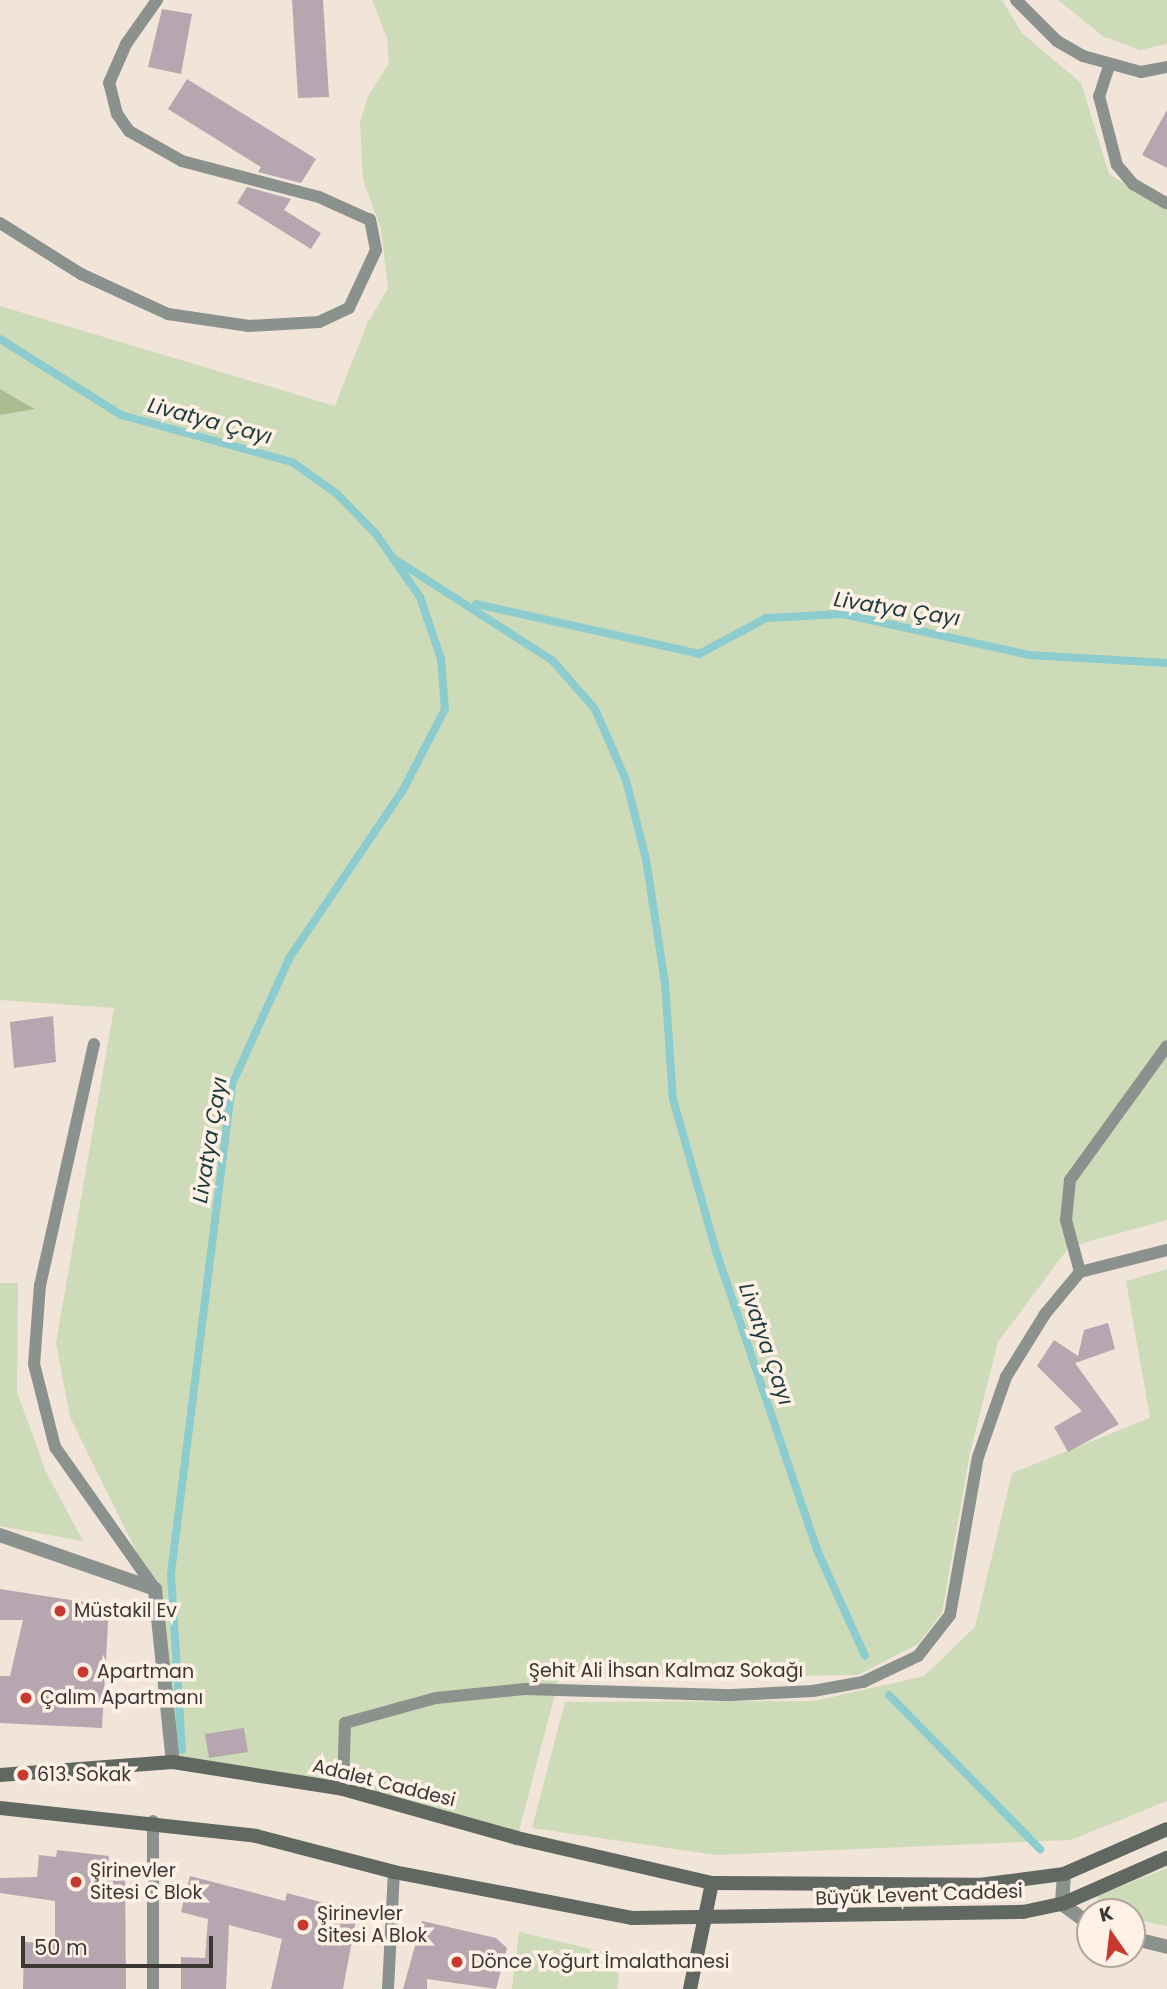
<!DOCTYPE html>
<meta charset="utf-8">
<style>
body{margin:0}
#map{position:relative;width:1167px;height:1989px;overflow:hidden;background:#f1e4d8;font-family:Poppins,sans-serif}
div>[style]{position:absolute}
.green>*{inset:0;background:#cddbb9}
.forest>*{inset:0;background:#aabd91}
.stream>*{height:8px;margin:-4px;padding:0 4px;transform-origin:4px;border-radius:4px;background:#8cccce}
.building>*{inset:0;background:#b5a6b0}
.lane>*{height:12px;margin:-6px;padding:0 6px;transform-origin:6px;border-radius:6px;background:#8b918c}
.street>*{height:14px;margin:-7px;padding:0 7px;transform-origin:7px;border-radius:7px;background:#8b918c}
.secondary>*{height:14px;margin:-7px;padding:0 7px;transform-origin:7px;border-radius:7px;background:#606861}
.dots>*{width:19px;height:19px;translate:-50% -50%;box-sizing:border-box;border:4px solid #fff1e5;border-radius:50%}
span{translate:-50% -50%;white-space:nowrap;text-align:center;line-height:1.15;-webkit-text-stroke:7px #fff1e5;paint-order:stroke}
.poi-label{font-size:19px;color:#3b3631}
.left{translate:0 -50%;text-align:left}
.street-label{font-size:19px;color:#3b3631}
.water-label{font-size:21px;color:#19393a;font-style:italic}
.north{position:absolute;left:1076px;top:1898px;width:70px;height:70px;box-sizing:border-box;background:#fff1e5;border:2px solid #b1a69d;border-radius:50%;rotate:346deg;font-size:19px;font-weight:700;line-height:28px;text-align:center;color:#3b3631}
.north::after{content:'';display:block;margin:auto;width:24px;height:32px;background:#c7392f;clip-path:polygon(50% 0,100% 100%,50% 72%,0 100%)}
.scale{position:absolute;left:21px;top:1936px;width:192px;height:32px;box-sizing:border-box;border:4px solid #3b3631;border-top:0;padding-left:9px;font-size:21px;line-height:24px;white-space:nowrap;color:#3b3631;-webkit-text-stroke:5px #fff1e5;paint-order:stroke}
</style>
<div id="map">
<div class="green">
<i style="clip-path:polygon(372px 0,1002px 0,1022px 33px,1081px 83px,1109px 174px,1167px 210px,1167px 1220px,1069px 1247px,998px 1342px,970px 1453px,942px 1613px,918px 1644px,858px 1675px,559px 1679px,517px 1838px,343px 1789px,173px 1762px,155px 1589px,70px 1417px,56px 1343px,114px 1008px,0 1000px,0 415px,34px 408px,0 389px,0 306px,335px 406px,367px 324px,388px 288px,381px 229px,363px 180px,360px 122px,368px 96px,389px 63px,387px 38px)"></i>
<i style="clip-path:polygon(1058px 0,1167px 0,1167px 44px,1140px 50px,1104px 37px)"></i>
<i style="clip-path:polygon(1167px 1269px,1167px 1801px,1071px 1840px,716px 1855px,532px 1828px,565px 1702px,815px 1701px,924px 1676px,975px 1627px,1012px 1473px,1150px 1418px,1126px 1281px)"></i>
<i style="clip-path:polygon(0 1283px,18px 1283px,17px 1392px,46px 1472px,83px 1541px,0 1526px)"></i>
<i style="clip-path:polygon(1167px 1868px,1167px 1926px,1132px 1919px,1132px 1912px,1099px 1908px,1097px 1896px)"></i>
<i style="clip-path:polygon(519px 1932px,608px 1953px,619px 1976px,617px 1989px,512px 1989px)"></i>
</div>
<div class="forest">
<i style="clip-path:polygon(0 389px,35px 409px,0 415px)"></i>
</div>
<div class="stream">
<i style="left:0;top:339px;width:143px;rotate:32.1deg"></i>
<i style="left:121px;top:415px;width:177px;rotate:15.4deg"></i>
<i style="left:292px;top:462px;width:55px;rotate:35.4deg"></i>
<i style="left:337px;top:494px;width:56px;rotate:45.7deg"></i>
<i style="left:376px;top:534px;width:77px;rotate:55.1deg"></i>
<i style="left:420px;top:597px;width:65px;rotate:71.3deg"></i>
<i style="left:441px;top:659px;width:50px;rotate:85.4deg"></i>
<i style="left:445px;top:709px;width:91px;rotate:117.4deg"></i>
<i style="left:403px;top:790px;width:202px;rotate:124.1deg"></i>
<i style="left:290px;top:957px;width:140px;rotate:114.5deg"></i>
<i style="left:232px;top:1084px;width:495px;rotate:97.1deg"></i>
<i style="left:171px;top:1575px;width:175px;rotate:86.4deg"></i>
<i style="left:396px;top:560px;width:185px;rotate:32.7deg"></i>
<i style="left:552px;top:660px;width:65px;rotate:48.7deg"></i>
<i style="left:595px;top:709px;width:77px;rotate:66.4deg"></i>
<i style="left:626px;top:780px;width:81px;rotate:75.8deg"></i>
<i style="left:646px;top:859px;width:125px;rotate:81.3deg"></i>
<i style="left:665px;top:983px;width:116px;rotate:86.1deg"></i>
<i style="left:673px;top:1099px;width:161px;rotate:74.2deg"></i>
<i style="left:717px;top:1254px;width:312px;rotate:71.3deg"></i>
<i style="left:817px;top:1550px;width:116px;rotate:65.6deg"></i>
<i style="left:476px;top:604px;width:229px;rotate:12.6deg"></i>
<i style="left:699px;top:654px;width:76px;rotate:-28.2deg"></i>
<i style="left:766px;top:618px;width:77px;rotate:-3deg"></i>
<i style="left:843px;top:614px;width:190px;rotate:12.4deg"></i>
<i style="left:1029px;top:655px;width:138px;rotate:3.3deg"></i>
<i style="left:889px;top:1695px;width:216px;rotate:45.6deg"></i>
</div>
<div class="building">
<i style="clip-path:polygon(292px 0,323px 0,329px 97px,298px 98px)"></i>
<i style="clip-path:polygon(162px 9px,192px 14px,181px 74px,148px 67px)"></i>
<i style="clip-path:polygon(187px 79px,316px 159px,301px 183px,258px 172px,261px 167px,168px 109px)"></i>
<i style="clip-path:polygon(1167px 110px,1167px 168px,1142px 155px)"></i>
<i style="clip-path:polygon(247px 187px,291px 199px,284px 210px,321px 233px,311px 249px,237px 203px)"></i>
<i style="clip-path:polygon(53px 1016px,56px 1062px,14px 1068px,10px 1022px)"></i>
<i style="clip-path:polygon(1108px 1323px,1115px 1349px,1075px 1363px,1119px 1424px,1068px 1452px,1054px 1427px,1082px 1411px,1037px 1366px,1054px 1340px,1078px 1356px,1084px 1330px)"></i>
<i style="clip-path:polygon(0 1589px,109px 1606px,102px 1728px,0 1723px,0 1676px,10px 1676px,23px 1620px,0 1620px)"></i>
<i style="clip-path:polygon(244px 1728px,248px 1752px,209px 1758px,205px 1734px)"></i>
<i style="clip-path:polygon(57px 1850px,109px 1856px,108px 1863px,125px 1865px,126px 1989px,23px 1989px,24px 1942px,55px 1943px,55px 1901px,0 1893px,0 1878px,37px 1877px,39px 1855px,56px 1857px)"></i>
<i style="clip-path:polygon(190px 1876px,285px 1901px,287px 1893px,339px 1907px,336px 1914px,356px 1919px,343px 1989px,271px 1989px,282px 1939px,229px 1925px,226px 1989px,181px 1989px,181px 1957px,205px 1958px,208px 1919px,181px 1912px)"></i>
<i style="clip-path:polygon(422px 1921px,496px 1938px,507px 1948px,496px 1989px,427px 1979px,427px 1989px,403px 1989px)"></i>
</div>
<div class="lane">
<i style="left:1016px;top:0;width:58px;rotate:45deg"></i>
<i style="left:1057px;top:41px;width:30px;rotate:30deg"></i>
<i style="left:1083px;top:56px;width:60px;rotate:15.4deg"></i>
<i style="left:1141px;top:72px;width:26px;rotate:-11deg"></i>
<i style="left:1109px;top:66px;width:32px;rotate:108deg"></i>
<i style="left:1099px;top:96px;width:71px;rotate:75.4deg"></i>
<i style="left:1117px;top:165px;width:25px;rotate:50deg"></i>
<i style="left:1133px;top:184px;width:39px;rotate:30deg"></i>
<i style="left:0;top:223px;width:96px;rotate:32.2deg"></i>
<i style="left:81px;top:274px;width:96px;rotate:24.7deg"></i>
<i style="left:168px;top:314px;width:82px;rotate:8.4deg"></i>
<i style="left:249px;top:326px;width:70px;rotate:-3.3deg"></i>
<i style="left:319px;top:322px;width:33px;rotate:-25deg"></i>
<i style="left:349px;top:308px;width:64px;rotate:-65deg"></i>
<i style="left:376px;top:250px;width:31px;rotate:-101deg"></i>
<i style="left:370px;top:220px;width:56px;rotate:-155.7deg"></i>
<i style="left:319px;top:197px;width:142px;rotate:-165.3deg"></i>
<i style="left:182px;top:161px;width:61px;rotate:-150.5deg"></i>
<i style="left:129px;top:131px;width:21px;rotate:-125deg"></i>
<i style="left:117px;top:114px;width:32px;rotate:-104deg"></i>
<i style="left:109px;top:83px;width:43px;rotate:-66.4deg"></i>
<i style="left:126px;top:44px;width:54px;rotate:-54.8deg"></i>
<i style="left:94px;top:1044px;width:247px;rotate:102.6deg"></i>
<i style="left:40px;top:1285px;width:79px;rotate:94.3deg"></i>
<i style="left:34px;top:1364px;width:86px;rotate:75.8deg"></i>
<i style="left:55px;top:1447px;width:174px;rotate:54.8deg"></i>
<i style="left:1080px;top:1272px;width:54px;rotate:-105.1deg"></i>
<i style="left:1066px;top:1220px;width:40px;rotate:-84.3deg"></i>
<i style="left:1070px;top:1180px;width:165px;rotate:-54.1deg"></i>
<i style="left:1080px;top:1272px;width:90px;rotate:-14.2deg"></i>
<i style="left:343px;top:1789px;width:66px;rotate:-88.3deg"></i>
<i style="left:345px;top:1723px;width:94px;rotate:-15.4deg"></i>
<i style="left:436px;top:1698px;width:89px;rotate:-5.8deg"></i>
<i style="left:525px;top:1689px;width:207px;rotate:1.7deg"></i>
<i style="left:732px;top:1695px;width:81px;rotate:-2.8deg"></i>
<i style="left:813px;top:1691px;width:51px;rotate:-10.2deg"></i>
<i style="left:863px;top:1682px;width:61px;rotate:-25.3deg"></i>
<i style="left:918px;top:1656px;width:52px;rotate:-52deg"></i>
<i style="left:950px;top:1615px;width:160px;rotate:-80deg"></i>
<i style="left:978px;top:1457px;width:85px;rotate:-70.7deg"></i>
<i style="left:1006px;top:1377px;width:74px;rotate:-58.2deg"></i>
<i style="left:1045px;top:1314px;width:55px;rotate:-50.2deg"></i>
<i style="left:153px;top:1989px;width:168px;rotate:-90deg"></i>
<i style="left:388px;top:1989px;width:117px;rotate:-87.1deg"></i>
</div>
<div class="street">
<i style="left:0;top:1535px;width:164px;rotate:19.2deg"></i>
<i style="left:155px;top:1589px;width:174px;rotate:84.1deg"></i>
<i style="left:1064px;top:1874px;width:30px;rotate:94deg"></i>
<i style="left:1062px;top:1904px;width:34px;rotate:36deg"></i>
<i style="left:1132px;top:1938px;width:36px;rotate:14deg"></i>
</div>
<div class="secondary">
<i style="left:0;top:1775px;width:173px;rotate:-4.3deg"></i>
<i style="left:173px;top:1762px;width:172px;rotate:9deg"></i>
<i style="left:343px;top:1789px;width:181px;rotate:15.7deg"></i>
<i style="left:517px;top:1838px;width:200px;rotate:13deg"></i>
<i style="left:712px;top:1883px;width:267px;rotate:0.4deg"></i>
<i style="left:979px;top:1885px;width:86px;rotate:-7.4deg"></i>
<i style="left:1064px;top:1874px;width:112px;rotate:-23.6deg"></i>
<i style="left:0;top:1808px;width:258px;rotate:6.2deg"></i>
<i style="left:256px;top:1836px;width:143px;rotate:14.6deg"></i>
<i style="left:394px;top:1872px;width:242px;rotate:10.9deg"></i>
<i style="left:632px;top:1918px;width:391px;rotate:-0.9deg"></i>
<i style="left:1023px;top:1912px;width:40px;rotate:-12deg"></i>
<i style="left:1062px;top:1904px;width:115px;rotate:-23.7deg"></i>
<i style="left:690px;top:1989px;width:108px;rotate:-78.3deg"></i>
</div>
<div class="dots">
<i style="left:60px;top:1611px;background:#c7392f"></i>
<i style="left:83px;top:1672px;background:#c7392f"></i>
<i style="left:26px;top:1698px;background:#c7392f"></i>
<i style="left:23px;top:1775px;background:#c7392f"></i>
<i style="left:76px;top:1882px;background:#c7392f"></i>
<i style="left:303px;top:1925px;background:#c7392f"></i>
<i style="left:457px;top:1962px;background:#c7392f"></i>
</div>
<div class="poi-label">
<span class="left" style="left:74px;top:1611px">Müstakil Ev</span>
<span class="left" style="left:97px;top:1672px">Apartman</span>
<span class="left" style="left:40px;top:1698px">Çalım Apartmanı</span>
<span class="left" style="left:37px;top:1775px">613. Sokak</span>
<span class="left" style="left:90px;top:1882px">Şirinevler<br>Sitesi C Blok</span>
<span class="left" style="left:317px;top:1925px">Şirinevler<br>Sitesi A Blok</span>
<span class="left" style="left:471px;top:1962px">Dönce Yoğurt İmalathanesi</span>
</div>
<div class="street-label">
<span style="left:666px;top:1671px">Şehit Ali İhsan Kalmaz Sokağı</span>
<span style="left:384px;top:1783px;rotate:14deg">Adalet Caddesi</span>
<span style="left:919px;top:1895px;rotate:-2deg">Büyük Levent Caddesi</span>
</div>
<div class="water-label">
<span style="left:210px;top:421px;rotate:15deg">Livatya Çayı</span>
<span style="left:897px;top:609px;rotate:9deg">Livatya Çayı</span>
<span style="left:210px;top:1140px;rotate:-81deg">Livatya Çayı</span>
<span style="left:766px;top:1344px;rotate:71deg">Livatya Çayı</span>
</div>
<div class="north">K</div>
<div class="scale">50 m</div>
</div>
